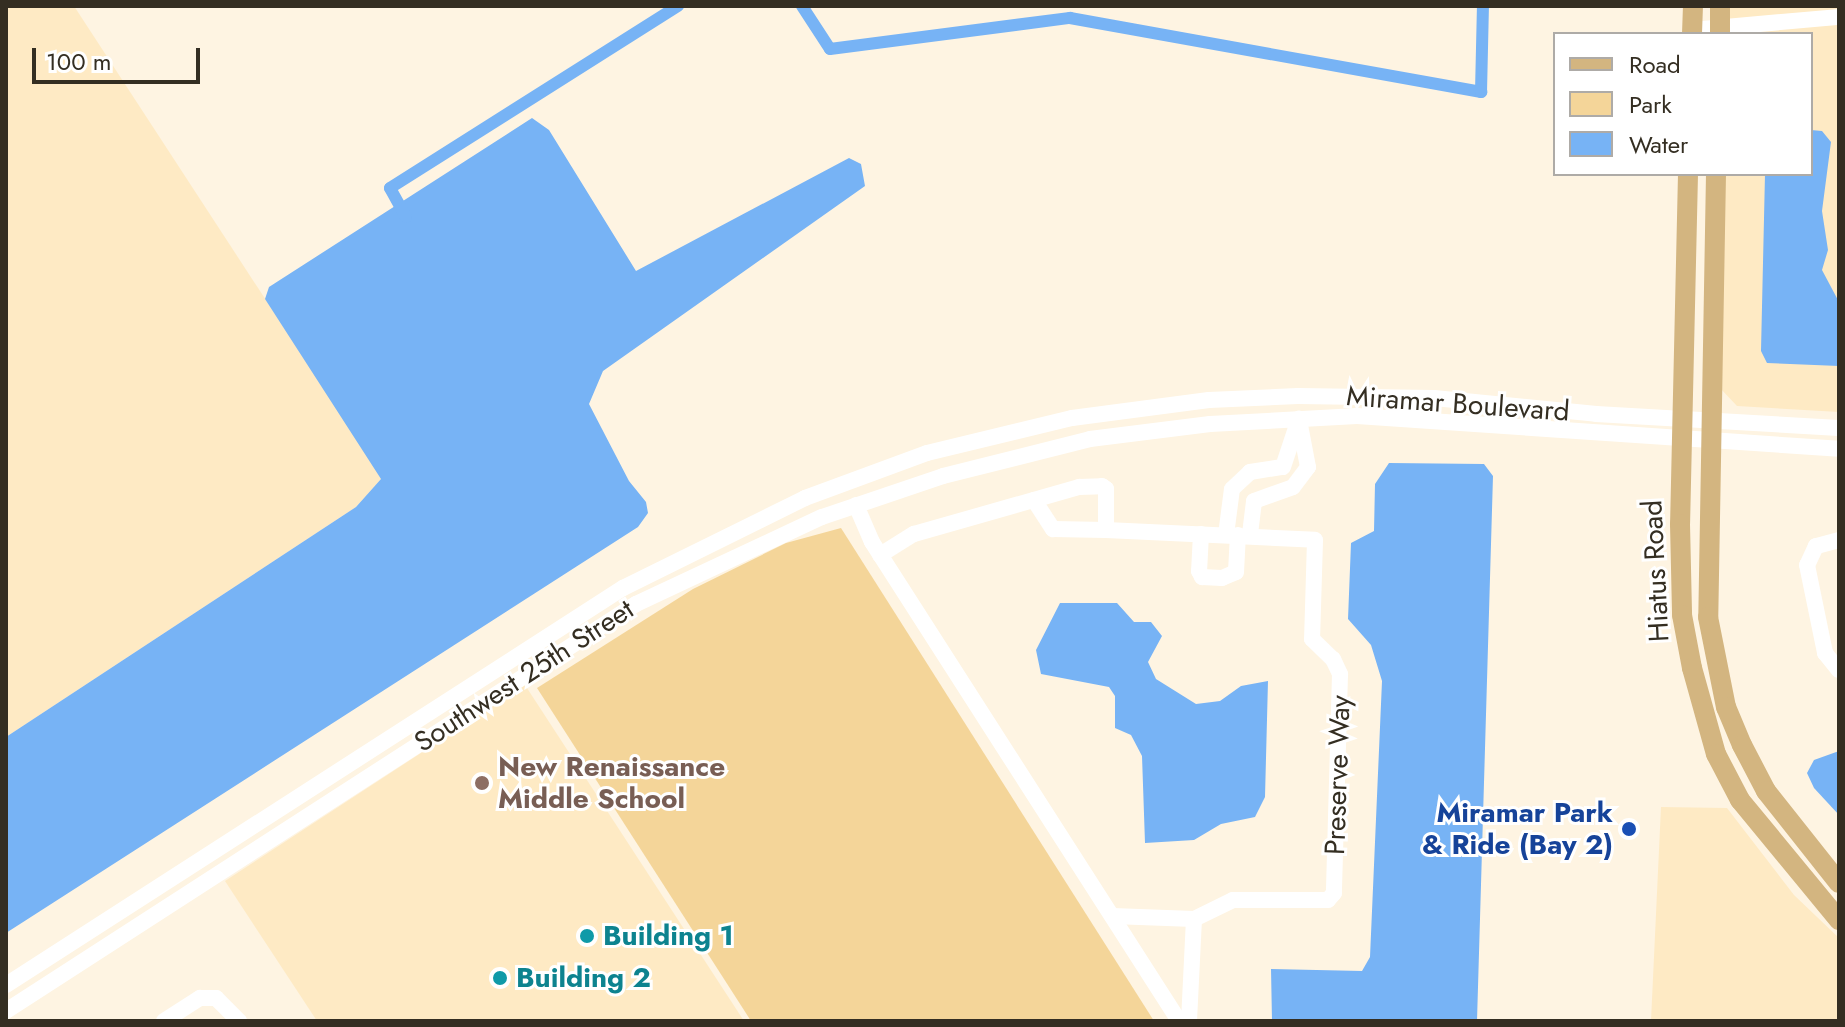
<!DOCTYPE html>
<style>
body{margin:0}
#map{position:relative;width:1845px;height:1027px;overflow:hidden;background:#fef4e2;font-family:Jost,sans-serif}
div>[style]{position:absolute}
.built>*{inset:0;background:#feeac4}
.green>*{inset:0;background:#f4d599}
.water>*{inset:0;background:#77b3f5}
.canal>*{height:12px;margin:-6px;padding:0 6px;transform-origin:6px;border-radius:6px;background:#77b3f5}
.minor>*{height:16px;margin:-8px;padding:0 8px;transform-origin:8px;border-radius:8px;background:#fff}
.major>*{height:20px;margin:-10px;padding:0 10px;transform-origin:10px;border-radius:10px;background:#d3b580}
.dots>*{width:22px;height:22px;translate:-50% -50%;box-sizing:border-box;border:4px solid #fff;border-radius:50%}
span{translate:-50% -50%;white-space:nowrap;text-align:center;line-height:1.15;-webkit-text-stroke:6px #fff;paint-order:stroke}
.street-label{font-size:28px;color:#342e22}
.education-label{font-size:28px;color:#785e54;font-weight:700}
.left{translate:0 -50%;text-align:left}
.transit-label{font-size:28px;color:#164399;font-weight:700}
.right{translate:-100% -50%;text-align:right}
.culture-label{font-size:28px;color:#0d838f;font-weight:700}
.frame{position:absolute;inset:0;border:8px solid #342e22;pointer-events:none}
.legend{position:absolute;left:1553px;top:32px;width:260px;height:144px;box-sizing:border-box;background:#fff;border:2px solid #aeaba7;margin:0;padding:10px 14px;list-style:none;font-size:24px;color:#342e22}
.legend li{display:flex;align-items:center;gap:16px;height:40px}
.legend b{width:40px;border:2px solid #aeaba7}
.scale{position:absolute;left:32px;top:48px;width:168px;height:36px;box-sizing:border-box;border:4px solid #342e22;border-top:0;padding-left:10px;font-size:24px;line-height:28px;white-space:nowrap;color:#342e22;-webkit-text-stroke:6px #fff;paint-order:stroke}
</style>
<div id="map">
<div class="built">
<i style="clip-path:polygon(6px 6px,74px 6px,382px 478px,356px 507px,6px 737px)"></i>
<i style="clip-path:polygon(1726px 6px,1839px 6px,1839px 412px,1737px 406px,1720px 388px,1723px 174px,1811px 174px,1811px 34px,1725px 34px)"></i>
<i style="clip-path:polygon(525px 685px,744px 1021px,317px 1021px,225px 881px)"></i>
<i style="clip-path:polygon(1661px 807px,1727px 808px,1794px 895px,1839px 938px,1839px 1021px,1651px 1021px)"></i>
</div>
<div class="green">
<i style="clip-path:polygon(841px 528px,1154px 1021px,751px 1021px,537px 688px,693px 589px,786px 543px)"></i>
</div>
<div class="water">
<i style="clip-path:polygon(532px 118px,549px 130px,636px 271px,849px 158px,861px 164px,865px 186px,603px 371px,589px 404px,629px 481px,646px 502px,648px 513px,638px 527px,6px 933px,6px 737px,356px 507px,381px 479px,265px 299px,269px 287px)"></i>
<i style="clip-path:polygon(1811px 130px,1822px 131px,1831px 142px,1822px 211px,1828px 250px,1822px 270px,1839px 302px,1839px 366px,1767px 363px,1761px 351px,1765px 174px,1811px 174px)"></i>
<i style="clip-path:polygon(1389px 463px,1484px 464px,1493px 476px,1477px 1021px,1272px 1021px,1271px 969px,1362px 971px,1370px 957px,1382px 681px,1371px 645px,1348px 619px,1351px 543px,1374px 531px,1375px 484px)"></i>
<i style="clip-path:polygon(1060px 603px,1117px 603px,1134px 622px,1151px 622px,1162px 636px,1148px 662px,1156px 679px,1196px 704px,1220px 701px,1241px 686px,1268px 681px,1265px 797px,1255px 817px,1221px 824px,1194px 840px,1145px 843px,1142px 756px,1131px 735px,1115px 728px,1115px 696px,1109px 687px,1041px 674px,1036px 650px)"></i>
<i style="clip-path:polygon(1839px 751px,1839px 815px,1814px 788px,1807px 773px,1814px 760px)"></i>
</div>
<div class="canal">
<i style="left:802px;top:6px;width:51px;rotate:56.9deg"></i>
<i style="left:830px;top:49px;width:242px;rotate:-7.4deg"></i>
<i style="left:1070px;top:18px;width:418px;rotate:10.2deg"></i>
<i style="left:1481px;top:92px;width:86px;rotate:-88.7deg"></i>
<i style="left:406px;top:217px;width:33px;rotate:-119deg"></i>
<i style="left:390px;top:188px;width:341px;rotate:-32.3deg"></i>
</div>
<div class="minor">
<i style="left:1692px;top:30px;width:148px;rotate:-5.1deg"></i>
<i style="left:1034px;top:500px;width:35px;rotate:57deg"></i>
<i style="left:1053px;top:529px;width:53px;rotate:1.1deg"></i>
<i style="left:856px;top:505px;width:40px;rotate:66.6deg"></i>
<i style="left:872px;top:542px;width:569px;rotate:57.34deg"></i>
<i style="left:1201px;top:534px;width:37px;rotate:93deg"></i>
<i style="left:1199px;top:571px;width:7px;rotate:63deg"></i>
<i style="left:1202px;top:577px;width:20px;rotate:3deg"></i>
<i style="left:1222px;top:578px;width:15px;rotate:-23deg"></i>
<i style="left:1236px;top:572px;width:37px;rotate:-87deg"></i>
<i style="left:1250px;top:534px;width:33px;rotate:-83deg"></i>
<i style="left:1254px;top:501px;width:41px;rotate:-19.7deg"></i>
<i style="left:1293px;top:487px;width:25px;rotate:-53deg"></i>
<i style="left:1308px;top:467px;width:48px;rotate:-100.8deg"></i>
<i style="left:1226px;top:535px;width:46px;rotate:-82.6deg"></i>
<i style="left:1232px;top:489px;width:25px;rotate:-43deg"></i>
<i style="left:1250px;top:472px;width:33px;rotate:-9deg"></i>
<i style="left:1283px;top:467px;width:51px;rotate:-71.6deg"></i>
<i style="left:1839px;top:540px;width:24px;rotate:165deg"></i>
<i style="left:1816px;top:546px;width:21px;rotate:115deg"></i>
<i style="left:1807px;top:565px;width:90px;rotate:78.4deg"></i>
<i style="left:1825px;top:653px;width:22px;rotate:51deg"></i>
<i style="left:880px;top:555px;width:40px;rotate:-32deg"></i>
<i style="left:914px;top:534px;width:172px;rotate:-15.9deg"></i>
<i style="left:1079px;top:487px;width:23px;rotate:-2deg"></i>
<i style="left:1102px;top:486px;width:5px;rotate:37deg"></i>
<i style="left:1106px;top:489px;width:41px;rotate:90deg"></i>
<i style="left:1106px;top:530px;width:209px;rotate:2.7deg"></i>
<i style="left:1315px;top:540px;width:99px;rotate:91.7deg"></i>
<i style="left:1312px;top:639px;width:29px;rotate:44deg"></i>
<i style="left:1333px;top:659px;width:17px;rotate:65deg"></i>
<i style="left:1340px;top:674px;width:219px;rotate:91.6deg"></i>
<i style="left:1334px;top:893px;width:9px;rotate:131deg"></i>
<i style="left:1328px;top:900px;width:95px;rotate:180deg"></i>
<i style="left:1233px;top:900px;width:43px;rotate:154deg"></i>
<i style="left:1194px;top:919px;width:82px;rotate:-177.9deg"></i>
<i style="left:6px;top:985px;width:734px;rotate:-32.76deg"></i>
<i style="left:623px;top:588px;width:203px;rotate:-26.3deg"></i>
<i style="left:805px;top:498px;width:130px;rotate:-20.2deg"></i>
<i style="left:927px;top:453px;width:149px;rotate:-13.6deg"></i>
<i style="left:1072px;top:418px;width:138px;rotate:-7.5deg"></i>
<i style="left:1209px;top:400px;width:89px;rotate:-2.6deg"></i>
<i style="left:1298px;top:396px;width:136px;rotate:0.8deg"></i>
<i style="left:1434px;top:398px;width:163px;rotate:5.6deg"></i>
<i style="left:1596px;top:414px;width:243px;rotate:3.3deg"></i>
<i style="left:6px;top:1011px;width:750px;rotate:-32.86deg"></i>
<i style="left:636px;top:604px;width:205px;rotate:-25.1deg"></i>
<i style="left:822px;top:517px;width:128px;rotate:-18.7deg"></i>
<i style="left:943px;top:476px;width:152px;rotate:-14.1deg"></i>
<i style="left:1090px;top:439px;width:121px;rotate:-7.1deg"></i>
<i style="left:1210px;top:424px;width:147px;rotate:-3.1deg"></i>
<i style="left:1357px;top:416px;width:483px;rotate:3.9deg"></i>
<i style="left:164px;top:1021px;width:43px;rotate:-32.6deg"></i>
<i style="left:200px;top:998px;width:16px"></i>
<i style="left:216px;top:998px;width:33px;rotate:45deg"></i>
<i style="left:1189px;top:1021px;width:102px;rotate:-87.2deg"></i>
</div>
<div class="major">
<i style="left:1692px;top:34px;width:28px;rotate:-88deg"></i>
<i style="left:1720px;top:34px;width:28px;rotate:-90deg"></i>
<i style="left:1688px;top:174px;width:350px;rotate:91.3deg"></i>
<i style="left:1680px;top:524px;width:91px;rotate:88.7deg"></i>
<i style="left:1682px;top:615px;width:54px;rotate:79.3deg"></i>
<i style="left:1692px;top:668px;width:89px;rotate:74.4deg"></i>
<i style="left:1716px;top:754px;width:52px;rotate:62.4deg"></i>
<i style="left:1740px;top:800px;width:156px;rotate:50.5deg"></i>
<i style="left:1716px;top:174px;width:443px;rotate:91deg"></i>
<i style="left:1708px;top:617px;width:92px;rotate:78.7deg"></i>
<i style="left:1726px;top:707px;width:41px;rotate:67.2deg"></i>
<i style="left:1742px;top:745px;width:52px;rotate:62.4deg"></i>
<i style="left:1766px;top:791px;width:117px;rotate:51.6deg"></i>
</div>
<div class="dots">
<i style="left:482px;top:783px;background:#8d6e63"></i>
<i style="left:1629px;top:829px;background:#1a4fb4"></i>
<i style="left:587px;top:936px;background:#0f9aa8"></i>
<i style="left:500px;top:978px;background:#0f9aa8"></i>
</div>
<div class="street-label">
<span style="left:1458px;top:404px;rotate:4deg">Miramar Boulevard</span>
<span style="left:1656px;top:571px;rotate:-93deg">Hiatus Road</span>
<span style="left:524px;top:676px;rotate:-33deg">Southwest 25th Street</span>
<span style="left:1338px;top:775px;rotate:-88deg">Preserve Way</span>
</div>
<div class="education-label">
<span class="left" style="left:498px;top:783px">New Renaissance<br>Middle School</span>
</div>
<div class="transit-label">
<span class="right" style="left:1613px;top:829px">Miramar Park<br>&amp; Ride (Bay 2)</span>
</div>
<div class="culture-label">
<span class="left" style="left:603px;top:936px">Building 1</span>
<span class="left" style="left:516px;top:978px">Building 2</span>
</div>
<div class="frame"></div>
<ul class="legend">
<li><b style="height:10px;background:#d3b580"></b>Road</li>
<li><b style="height:22px;background:#f4d599"></b>Park</li>
<li><b style="height:22px;background:#77b3f5"></b>Water</li>
</ul>
<div class="scale">100 m</div>
</div>
